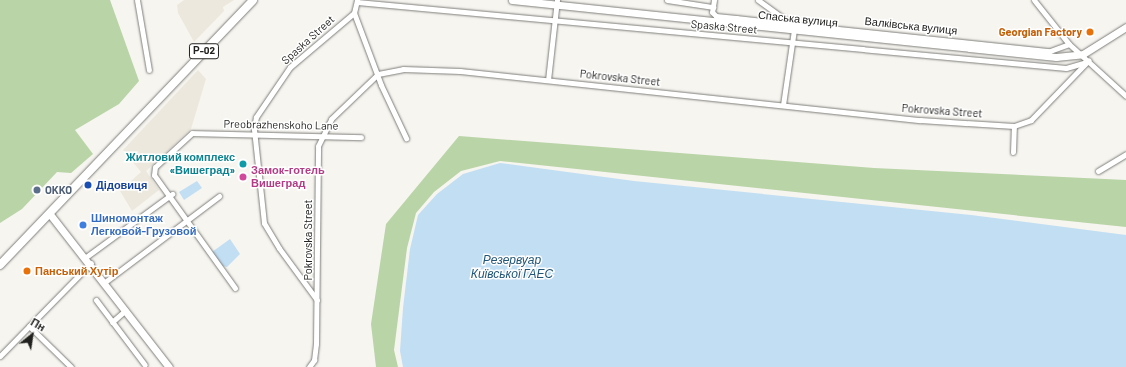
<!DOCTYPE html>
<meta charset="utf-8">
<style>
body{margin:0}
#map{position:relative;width:1126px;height:367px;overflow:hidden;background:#f6f5f0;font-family:Barlow,sans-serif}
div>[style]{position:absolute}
.built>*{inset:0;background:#ece8dd}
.green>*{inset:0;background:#b9d4a6}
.water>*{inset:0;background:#c2def3}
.roads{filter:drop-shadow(0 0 1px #7e7d79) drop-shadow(0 0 1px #7e7d79)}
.street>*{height:5px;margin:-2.5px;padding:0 2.5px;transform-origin:2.5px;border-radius:2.5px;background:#fff}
.secondary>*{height:7px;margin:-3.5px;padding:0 3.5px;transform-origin:3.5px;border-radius:3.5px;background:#fff}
.primary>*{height:8px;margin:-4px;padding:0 4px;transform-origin:4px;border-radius:4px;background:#fff}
.dots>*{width:11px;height:11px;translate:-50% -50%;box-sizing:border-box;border:2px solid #fff;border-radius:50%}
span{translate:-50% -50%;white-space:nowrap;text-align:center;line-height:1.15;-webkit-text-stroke:3px #fff;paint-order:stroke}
.shield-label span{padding:1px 3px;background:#fff;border:1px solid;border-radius:3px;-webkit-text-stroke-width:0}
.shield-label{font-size:10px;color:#21211f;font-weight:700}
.street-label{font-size:11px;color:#21211f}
.food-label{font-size:11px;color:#c56008;font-weight:700}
.right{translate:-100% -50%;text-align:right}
.left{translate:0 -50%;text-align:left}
.culture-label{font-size:11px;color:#0d838f;font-weight:700}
.hotel-label{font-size:11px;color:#b23c85;font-weight:700}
.transit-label{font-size:11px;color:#164399;font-weight:700}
.service-label{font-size:11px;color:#4e5e75;font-weight:700}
.shop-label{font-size:11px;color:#366cbe;font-weight:700}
.water-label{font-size:12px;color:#205578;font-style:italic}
.north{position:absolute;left:12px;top:315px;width:40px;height:40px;-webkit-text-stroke:3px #fff;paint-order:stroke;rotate:30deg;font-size:11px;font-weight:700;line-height:16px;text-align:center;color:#21211f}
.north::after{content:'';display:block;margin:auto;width:14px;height:18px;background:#21211f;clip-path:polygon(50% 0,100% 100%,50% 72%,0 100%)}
</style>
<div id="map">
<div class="built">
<i style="clip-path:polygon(184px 0,234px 0,223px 7px,224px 11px,194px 42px,178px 13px,177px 5px)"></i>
<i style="clip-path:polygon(198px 70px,206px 79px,191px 129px,146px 171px,159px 190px,132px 211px,120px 191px,141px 172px,123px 150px)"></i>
</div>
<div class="green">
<i style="clip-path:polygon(0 0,110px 0,139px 81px,119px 104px,75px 130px,93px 154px,71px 173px,57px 172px,22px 209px,0 223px)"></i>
<i style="clip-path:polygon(459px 136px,874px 168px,1126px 180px,1126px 227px,500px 161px,461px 171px,434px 192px,416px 213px,407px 248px,394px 350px,398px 367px,376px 367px,371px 324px,386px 224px)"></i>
</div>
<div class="water">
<i style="clip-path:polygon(500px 163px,634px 181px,971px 215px,1126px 235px,1126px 367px,403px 367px,400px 351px,403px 308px,410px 249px,418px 215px,437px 194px,463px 174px)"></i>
<i style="clip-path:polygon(197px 181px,202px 188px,184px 200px,179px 192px)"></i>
<i style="clip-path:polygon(230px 239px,240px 254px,227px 267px,222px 266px,212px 252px)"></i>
</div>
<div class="roads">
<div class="street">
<i style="left:137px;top:0;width:71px;rotate:80.3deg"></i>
<i style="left:357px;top:0;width:13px;rotate:103deg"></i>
<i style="left:354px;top:13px;width:77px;rotate:69.4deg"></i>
<i style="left:381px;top:85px;width:59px;rotate:64.7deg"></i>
<i style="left:667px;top:0;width:47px;rotate:8.7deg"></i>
<i style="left:714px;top:0;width:12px;rotate:99deg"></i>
<i style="left:712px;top:12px;width:6px;rotate:45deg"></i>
<i style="left:716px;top:16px;width:20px;rotate:6deg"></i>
<i style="left:736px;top:18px;width:3px;rotate:108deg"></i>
<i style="left:758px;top:0;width:41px;rotate:36deg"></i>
<i style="left:791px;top:24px;width:260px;rotate:6deg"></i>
<i style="left:1050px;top:51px;width:20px;rotate:-20deg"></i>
<i style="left:1034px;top:0;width:56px;rotate:51.5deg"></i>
<i style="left:1069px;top:44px;width:77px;rotate:42.4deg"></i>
<i style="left:357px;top:2px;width:712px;rotate:5.32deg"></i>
<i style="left:1066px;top:68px;width:19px;rotate:-16deg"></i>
<i style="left:736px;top:18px;width:54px;rotate:6.3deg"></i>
<i style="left:548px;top:80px;width:81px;rotate:-83.6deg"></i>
<i style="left:783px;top:105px;width:76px;rotate:-81.7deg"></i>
<i style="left:1013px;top:152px;width:26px;rotate:-88deg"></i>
<i style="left:1098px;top:171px;width:33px;rotate:-31deg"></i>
<i style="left:86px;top:257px;width:107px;rotate:-36.2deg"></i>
<i style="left:105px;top:282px;width:143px;rotate:-37deg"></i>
<i style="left:235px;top:288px;width:139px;rotate:-125.6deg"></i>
<i style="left:154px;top:175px;width:8px;rotate:-83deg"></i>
<i style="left:155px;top:167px;width:50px;rotate:-42.6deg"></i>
<i style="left:192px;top:133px;width:169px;rotate:1.4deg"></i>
<i style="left:96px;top:300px;width:81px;rotate:53deg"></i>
<i style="left:317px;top:300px;width:64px;rotate:-126.2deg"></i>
<i style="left:279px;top:248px;width:29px;rotate:-121deg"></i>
<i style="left:264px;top:223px;width:95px;rotate:-96.1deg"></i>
<i style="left:254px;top:129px;width:12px;rotate:-81deg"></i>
<i style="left:256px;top:117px;width:60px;rotate:-55.8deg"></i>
<i style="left:290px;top:67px;width:84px;rotate:-40.2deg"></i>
<i style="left:112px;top:322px;width:18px;rotate:-41deg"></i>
<i style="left:29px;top:326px;width:59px;rotate:44.3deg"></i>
<i style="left:0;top:356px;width:130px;rotate:-45.6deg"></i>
<i style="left:309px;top:367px;width:9px;rotate:-54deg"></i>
<i style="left:314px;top:360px;width:16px;rotate:-83deg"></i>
<i style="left:316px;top:344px;width:198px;rotate:-89.4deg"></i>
<i style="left:318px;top:146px;width:30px;rotate:-64deg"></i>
<i style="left:331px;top:119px;width:65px;rotate:-43.8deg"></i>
<i style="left:378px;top:74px;width:25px;rotate:-11deg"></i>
<i style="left:403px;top:69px;width:57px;rotate:2deg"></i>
<i style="left:460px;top:71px;width:463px;rotate:6.1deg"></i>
<i style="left:920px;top:120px;width:94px;rotate:3.7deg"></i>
<i style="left:1014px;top:126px;width:18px;rotate:-19deg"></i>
<i style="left:1031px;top:120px;width:83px;rotate:-46deg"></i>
</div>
<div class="secondary">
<i style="left:512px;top:0;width:547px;rotate:5.98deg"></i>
<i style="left:1056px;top:57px;width:27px;rotate:-6deg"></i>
<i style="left:1083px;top:54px;width:51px;rotate:-32.1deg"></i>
<i style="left:49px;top:213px;width:195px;rotate:52.1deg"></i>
</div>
<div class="primary">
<i style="left:0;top:265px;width:366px;rotate:-46.3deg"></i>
</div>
</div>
<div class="dots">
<i style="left:1090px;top:32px;background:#e8710a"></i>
<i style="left:243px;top:164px;background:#0f9aa8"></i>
<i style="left:243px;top:177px;background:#d1479c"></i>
<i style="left:88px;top:185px;background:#1a4fb4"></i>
<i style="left:37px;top:190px;background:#5c6f8a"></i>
<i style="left:83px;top:225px;background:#3f7fe0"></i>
<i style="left:27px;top:271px;background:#e8710a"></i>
</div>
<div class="shield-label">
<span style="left:204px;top:51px">Р-02</span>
</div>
<div class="street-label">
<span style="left:798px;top:19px;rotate:6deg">Спаська вулиця</span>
<span style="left:911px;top:26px;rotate:6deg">Валківська вулиця</span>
<span style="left:724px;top:27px;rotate:5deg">Spaska Street</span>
<span style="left:308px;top:40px;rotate:-42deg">Spaska Street</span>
<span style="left:620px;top:78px;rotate:6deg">Pokrovska Street</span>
<span style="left:942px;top:111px;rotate:4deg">Pokrovska Street</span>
<span style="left:281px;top:125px;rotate:1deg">Preobrazhenskoho Lane</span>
<span style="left:308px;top:240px;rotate:-90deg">Pokrovska Street</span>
</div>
<div class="food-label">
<span class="right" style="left:1082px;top:32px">Georgian Factory</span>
<span class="left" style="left:35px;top:271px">Панський Хутір</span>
</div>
<div class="culture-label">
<span class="right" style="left:235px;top:164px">Житловий комплекс<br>«Вишеград»</span>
</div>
<div class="hotel-label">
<span class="left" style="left:251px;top:177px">Замок-готель<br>Вишеград</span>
</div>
<div class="transit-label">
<span class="left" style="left:96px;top:185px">Дідовиця</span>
</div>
<div class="service-label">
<span class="left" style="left:45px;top:190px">OKKO</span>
</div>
<div class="shop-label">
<span class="left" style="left:91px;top:225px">Шиномонтаж<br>Легковой-Грузовой</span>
</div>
<div class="water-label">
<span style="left:512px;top:267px">Резервуар<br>Київської ГАЕС</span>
</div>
<div class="north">Пн</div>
</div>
